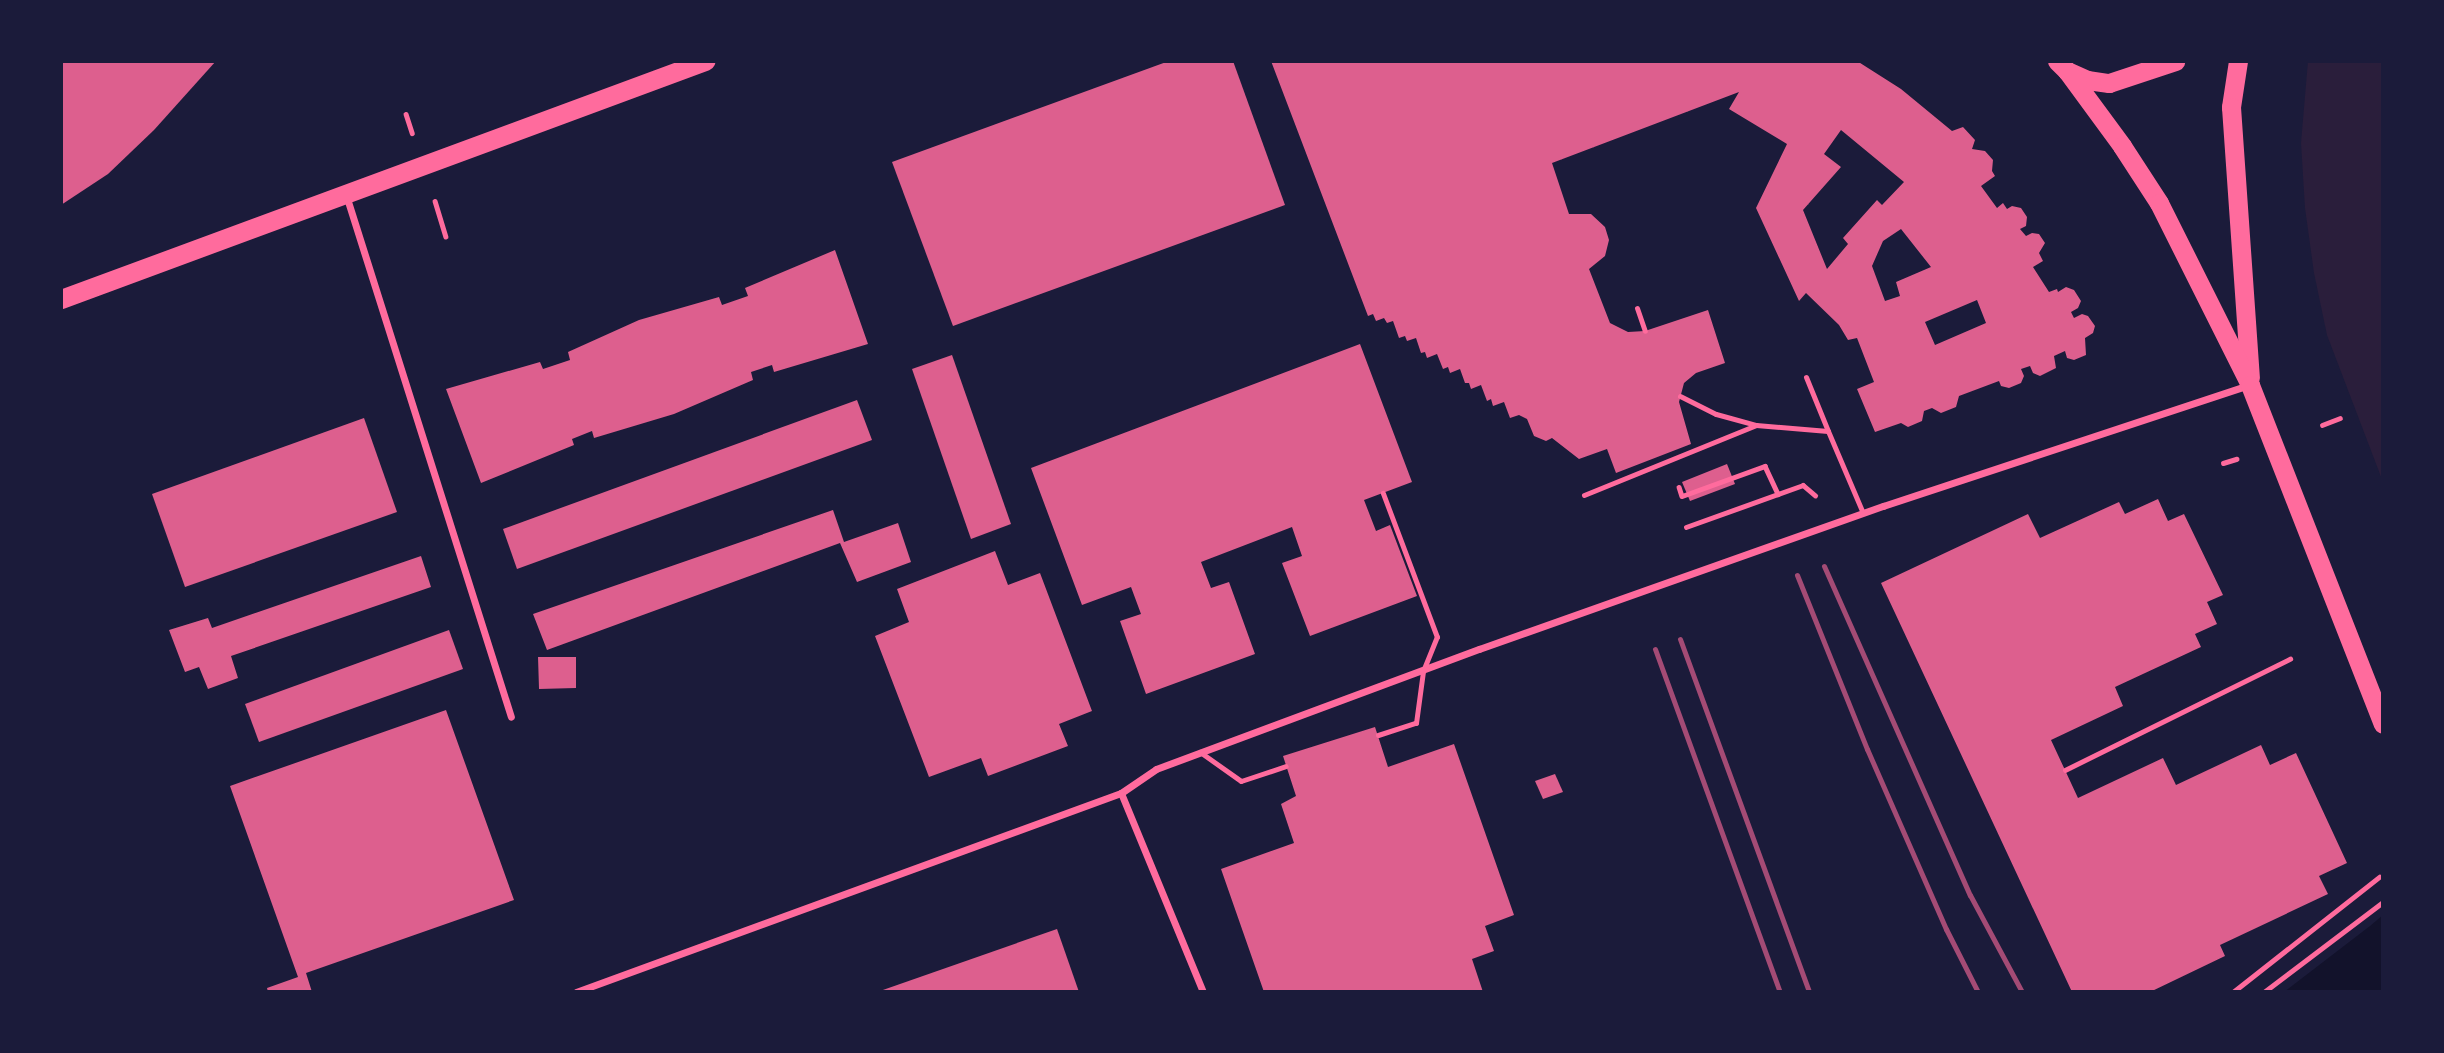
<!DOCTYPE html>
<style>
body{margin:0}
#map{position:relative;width:2444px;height:1053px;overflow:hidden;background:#1b1b3a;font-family:"Zilla Slab",serif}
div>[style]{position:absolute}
.green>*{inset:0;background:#2a1e3b}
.water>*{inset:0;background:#12122b}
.building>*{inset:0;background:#dd5f8e}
.path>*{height:4.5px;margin:-2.25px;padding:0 2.25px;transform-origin:2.25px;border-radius:2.25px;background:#ff6b9d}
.service>*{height:5px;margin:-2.5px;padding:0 2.5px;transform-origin:2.5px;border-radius:2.5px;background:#ff6b9d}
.minor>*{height:7px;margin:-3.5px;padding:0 3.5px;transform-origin:3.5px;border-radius:3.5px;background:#ff6b9d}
.trunk>*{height:19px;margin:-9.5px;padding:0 9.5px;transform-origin:9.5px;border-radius:9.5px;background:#ff6b9d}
.rail>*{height:5px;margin:-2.5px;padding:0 2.5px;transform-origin:2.5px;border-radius:2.5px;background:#a44b75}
span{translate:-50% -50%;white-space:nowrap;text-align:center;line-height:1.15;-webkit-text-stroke:7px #1b1b3a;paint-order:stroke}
.frame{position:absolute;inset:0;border:63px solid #1b1b3a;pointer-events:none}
</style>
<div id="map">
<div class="green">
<i style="clip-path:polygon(2308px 61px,2383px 61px,2383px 482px,2327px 335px,2314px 273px,2305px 208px,2301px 143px)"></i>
</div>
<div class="water">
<i style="clip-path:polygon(2383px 915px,2383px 992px,2284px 992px,2370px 926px)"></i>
</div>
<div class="building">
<i style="clip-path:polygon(61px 61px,216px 61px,154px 130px,108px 174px,61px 205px)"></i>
<i style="clip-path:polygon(1169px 61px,1233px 61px,1285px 205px,953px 326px,892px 162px)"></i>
<i style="clip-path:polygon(evenodd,1271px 61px,1857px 61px,1901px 89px,1952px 131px,1963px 127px,1975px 140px,1972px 149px,1985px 151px,1993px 160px,1992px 171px,1995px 176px,1981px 186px,1997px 208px,2003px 203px,2007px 209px,2012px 206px,2021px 208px,2027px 217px,2026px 226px,2020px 229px,2026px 236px,2032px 233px,2039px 234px,2045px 243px,2039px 253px,2043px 261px,2033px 267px,2049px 292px,2057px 289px,2058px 292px,2066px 287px,2074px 290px,2081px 301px,2078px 308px,2071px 312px,2074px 318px,2082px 314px,2088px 316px,2095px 326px,2093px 333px,2085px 338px,2086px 355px,2074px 360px,2067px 358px,2065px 351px,2054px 356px,2056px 368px,2040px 376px,2033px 373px,2030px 366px,2021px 369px,2024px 376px,2021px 383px,2009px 388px,2001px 386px,1999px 381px,1959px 396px,1956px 407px,1941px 413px,1932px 408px,1924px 411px,1922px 421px,1908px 427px,1901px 423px,1875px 432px,1857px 389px,1874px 382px,1857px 338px,1848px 340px,1839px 325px,1806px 293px,1799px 301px,1756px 208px,1787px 144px,1729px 109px,1739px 92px,1552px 163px,1569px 214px,1591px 214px,1605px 227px,1609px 240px,1605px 256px,1589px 269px,1610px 323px,1628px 332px,1645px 331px,1708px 310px,1725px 363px,1696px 373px,1684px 383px,1679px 402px,1691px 444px,1616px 473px,1607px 449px,1579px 459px,1552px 438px,1546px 441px,1534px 436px,1527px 419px,1519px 415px,1510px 418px,1504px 402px,1493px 406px,1491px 399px,1487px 401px,1481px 385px,1471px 389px,1469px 383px,1465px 383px,1460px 369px,1450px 373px,1448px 367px,1443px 369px,1437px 354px,1427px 358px,1425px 352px,1421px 353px,1416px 338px,1407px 341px,1405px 336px,1399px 338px,1393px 321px,1387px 323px,1384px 318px,1376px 321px,1373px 314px,1368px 316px,1271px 61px,1841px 130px,1904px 182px,1882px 205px,1877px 200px,1843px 238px,1848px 244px,1827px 269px,1803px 210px,1841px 167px,1824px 154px,1841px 130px,1271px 61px,1901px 229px,1931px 267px,1896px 282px,1900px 296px,1885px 301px,1872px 266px,1883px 241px,1901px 229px,1271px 61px,1977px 300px,1986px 323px,1935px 345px,1925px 322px,1977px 300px)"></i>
<i style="clip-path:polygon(835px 250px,868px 344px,774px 372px,772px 365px,751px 372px,753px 380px,674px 414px,594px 438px,592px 431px,572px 439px,574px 445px,481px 483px,446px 389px,540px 362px,543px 369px,570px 360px,568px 352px,639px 320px,719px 297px,722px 305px,748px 296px,745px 288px)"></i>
<i style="clip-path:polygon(1360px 344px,1412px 482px,1364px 500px,1376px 531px,1390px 525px,1417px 596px,1310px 636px,1282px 563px,1302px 556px,1292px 527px,1201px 562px,1211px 588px,1229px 582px,1255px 654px,1146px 694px,1120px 621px,1141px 614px,1131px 587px,1082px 605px,1031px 468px)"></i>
<i style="clip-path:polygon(952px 355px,1011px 524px,971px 539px,912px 369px)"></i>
<i style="clip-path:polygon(857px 400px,872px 440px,517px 569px,503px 529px)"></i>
<i style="clip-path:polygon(364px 418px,397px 512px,185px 587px,152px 494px)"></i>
<i style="clip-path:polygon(1727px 464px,1735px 484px,1690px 501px,1682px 482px)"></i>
<i style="clip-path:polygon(2158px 499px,2168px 521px,2184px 514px,2223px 595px,2207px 602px,2217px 624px,2195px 634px,2201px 647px,2115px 687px,2123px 706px,2051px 740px,2078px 798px,2163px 758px,2176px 785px,2261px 745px,2270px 765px,2296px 753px,2347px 863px,2319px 876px,2328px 894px,2220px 945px,2225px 956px,2150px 992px,2072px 992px,1881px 583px,2028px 514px,2040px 538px,2119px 502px,2125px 514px)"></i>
<i style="clip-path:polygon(833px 510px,844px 542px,898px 523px,911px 562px,857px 582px,840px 543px,547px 650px,533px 614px)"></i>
<i style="clip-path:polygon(995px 551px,1008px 585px,1040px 573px,1092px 711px,1059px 724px,1068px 746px,988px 776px,981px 758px,929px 777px,875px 636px,909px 622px,897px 589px)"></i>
<i style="clip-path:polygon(421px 556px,431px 587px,231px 656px,238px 678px,208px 689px,199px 667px,185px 672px,169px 630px,208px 618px,212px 628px)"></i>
<i style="clip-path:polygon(449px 630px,463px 669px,259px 742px,245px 704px)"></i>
<i style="clip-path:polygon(538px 657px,576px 657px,576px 688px,539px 689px)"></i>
<i style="clip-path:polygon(446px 710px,514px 900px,306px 973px,312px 992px,268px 992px,267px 988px,298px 977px,230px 786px)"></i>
<i style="clip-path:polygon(1375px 727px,1388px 767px,1454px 744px,1514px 915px,1485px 926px,1494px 951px,1472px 959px,1483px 992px,1264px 992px,1221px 869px,1294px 843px,1281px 804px,1296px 796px,1283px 756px)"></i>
<i style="clip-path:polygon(1555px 774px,1563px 792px,1543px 799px,1535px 781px)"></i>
<i style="clip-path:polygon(1057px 929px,1079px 992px,880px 992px,880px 991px)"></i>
</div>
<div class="path">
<i style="left:406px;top:114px;width:20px;rotate:72deg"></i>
<i style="left:435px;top:201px;width:37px;rotate:73deg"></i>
<i style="left:2322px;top:425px;width:19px;rotate:-21deg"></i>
<i style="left:2223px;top:463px;width:14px;rotate:-17deg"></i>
<i style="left:1679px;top:487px;width:9px;rotate:72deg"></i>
<i style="left:1682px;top:496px;width:88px;rotate:-19.9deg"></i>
<i style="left:1765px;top:466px;width:31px;rotate:65deg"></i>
<i style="left:1686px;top:527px;width:124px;rotate:-19.7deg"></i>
<i style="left:1803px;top:485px;width:16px;rotate:40deg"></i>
<i style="left:2065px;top:770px;width:251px;rotate:-26.3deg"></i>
<i style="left:2233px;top:992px;width:186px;rotate:-38.2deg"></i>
<i style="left:2264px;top:992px;width:149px;rotate:-37.1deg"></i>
</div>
<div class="service">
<i style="left:1637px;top:308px;width:24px;rotate:71deg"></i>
<i style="left:1806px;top:377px;width:58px;rotate:67.8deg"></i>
<i style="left:1680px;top:396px;width:40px;rotate:26.6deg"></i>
<i style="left:1716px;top:414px;width:41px;rotate:15.4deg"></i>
<i style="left:1756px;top:425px;width:72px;rotate:4.8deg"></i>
<i style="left:1828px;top:431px;width:89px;rotate:66.9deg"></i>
<i style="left:1584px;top:495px;width:186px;rotate:-22.1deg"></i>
<i style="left:1378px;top:735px;width:40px;rotate:-18deg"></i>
<i style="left:1416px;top:723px;width:52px;rotate:-82.3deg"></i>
<i style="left:1423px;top:671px;width:37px;rotate:-68deg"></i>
<i style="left:1437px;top:637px;width:154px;rotate:-110.6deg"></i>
<i style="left:1200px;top:752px;width:50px;rotate:35.3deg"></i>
<i style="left:1241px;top:781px;width:47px;rotate:-18.4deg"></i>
</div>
<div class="minor">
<i style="left:346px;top:195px;width:547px;rotate:72.46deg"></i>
<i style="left:1121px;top:793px;width:215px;rotate:67.6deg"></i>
<i style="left:576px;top:992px;width:580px;rotate:-20.06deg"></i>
<i style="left:1121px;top:793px;width:42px;rotate:-34.4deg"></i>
<i style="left:1156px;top:769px;width:345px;rotate:-20.4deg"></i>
<i style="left:1479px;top:649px;width:429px;rotate:-19.5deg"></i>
<i style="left:1883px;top:506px;width:385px;rotate:-18.3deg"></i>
</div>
<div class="trunk">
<i style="left:2057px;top:61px;width:14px;rotate:45deg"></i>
<i style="left:2067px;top:71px;width:22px;rotate:24deg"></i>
<i style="left:2087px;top:80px;width:22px;rotate:8deg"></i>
<i style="left:2109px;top:83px;width:70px;rotate:-18.4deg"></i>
<i style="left:2238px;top:61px;width:47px;rotate:98.7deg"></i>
<i style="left:2231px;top:107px;width:271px;rotate:86deg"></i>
<i style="left:2067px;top:71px;width:93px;rotate:53.7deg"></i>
<i style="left:2122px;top:146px;width:68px;rotate:57deg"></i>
<i style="left:2159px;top:203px;width:203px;rotate:63.4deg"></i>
<i style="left:2250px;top:385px;width:364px;rotate:68.6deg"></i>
<i style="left:61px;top:299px;width:687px;rotate:-20.28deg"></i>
</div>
<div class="rail">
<i style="left:1824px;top:566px;width:360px;rotate:66.1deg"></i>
<i style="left:1970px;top:895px;width:110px;rotate:61.8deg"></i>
<i style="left:1797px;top:575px;width:188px;rotate:68.1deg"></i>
<i style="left:1867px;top:749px;width:197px;rotate:66.3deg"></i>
<i style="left:1946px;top:929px;width:71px;rotate:63.1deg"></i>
<i style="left:1680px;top:639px;width:376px;rotate:69.9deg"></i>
<i style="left:1655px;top:649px;width:365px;rotate:70deg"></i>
</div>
<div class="frame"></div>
</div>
